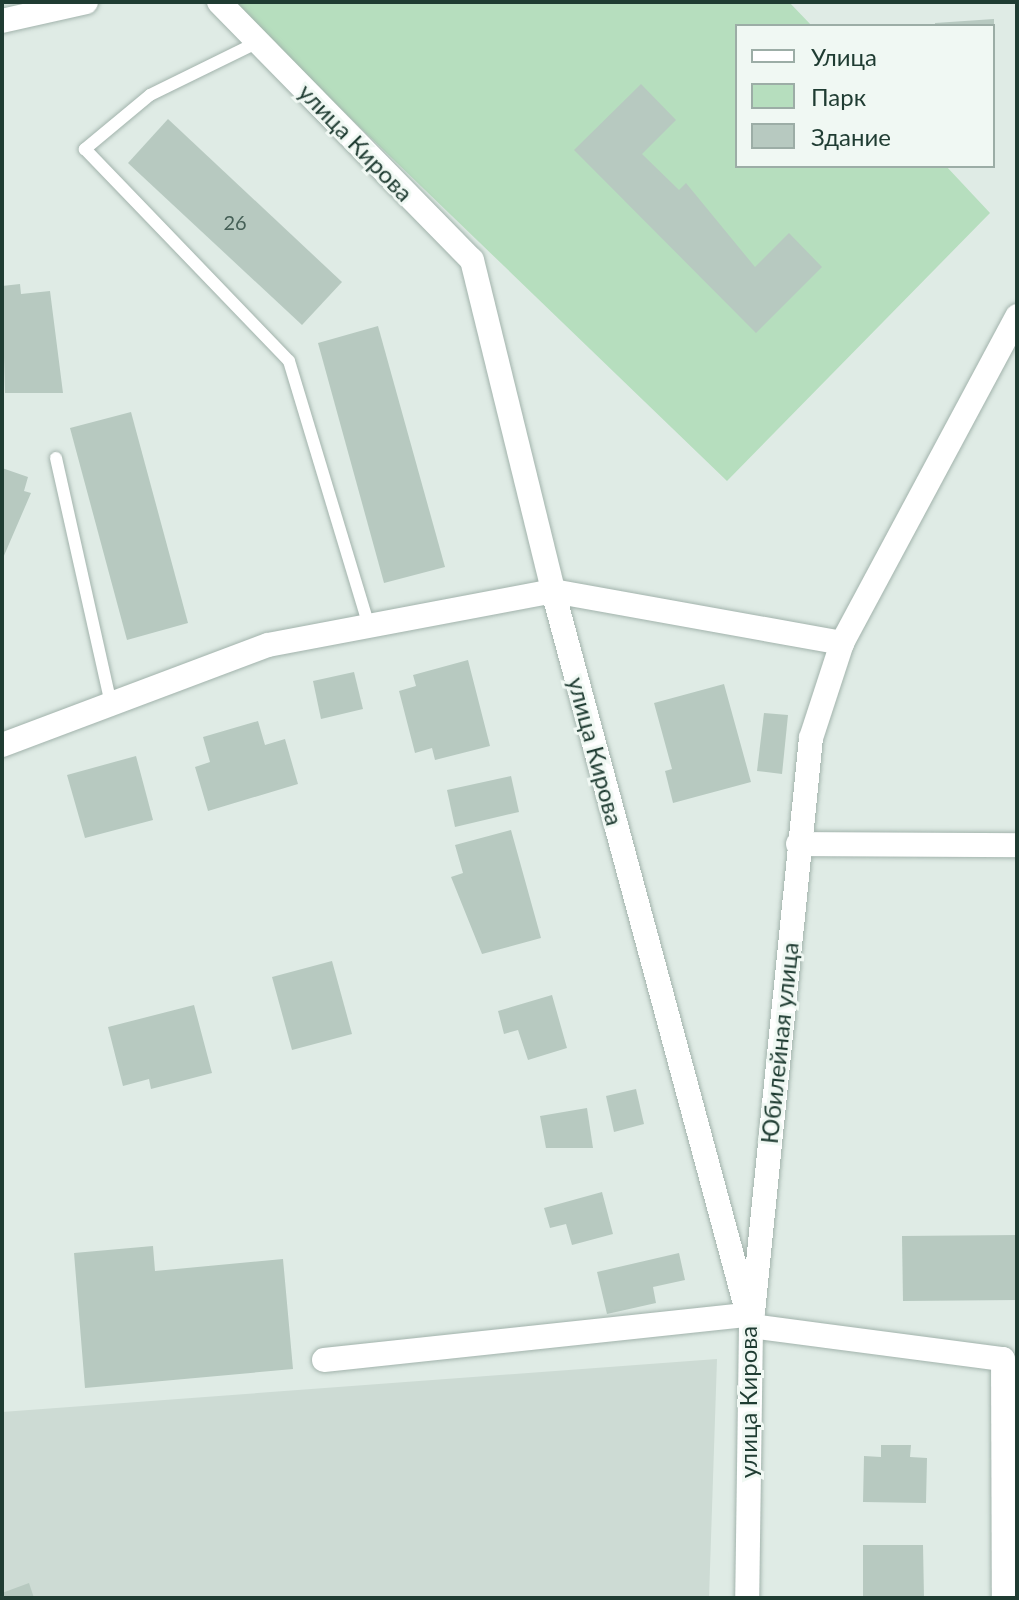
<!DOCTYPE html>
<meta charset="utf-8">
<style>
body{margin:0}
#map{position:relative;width:1019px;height:1600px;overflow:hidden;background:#dfebe5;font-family:Lato,sans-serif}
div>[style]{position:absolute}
.built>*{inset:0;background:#cddbd4}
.green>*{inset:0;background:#b6debe}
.building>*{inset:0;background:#b7c9c0}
.roads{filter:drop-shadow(0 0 2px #a2b3ac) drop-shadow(0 0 2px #a2b3ac)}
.service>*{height:12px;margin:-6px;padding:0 6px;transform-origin:6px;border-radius:6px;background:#fff}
.minor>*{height:24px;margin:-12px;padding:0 12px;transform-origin:12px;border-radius:12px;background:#fff}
span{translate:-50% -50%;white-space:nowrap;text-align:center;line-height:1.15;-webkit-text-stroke:6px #f0f8f3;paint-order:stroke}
.number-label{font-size:20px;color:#455f56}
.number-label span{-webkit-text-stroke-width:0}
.street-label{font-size:24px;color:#1f3c32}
.frame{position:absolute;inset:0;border:4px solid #1f3c32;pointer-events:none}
.legend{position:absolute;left:735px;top:24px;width:260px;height:144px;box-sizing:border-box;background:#f0f8f3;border:2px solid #9cada6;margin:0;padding:10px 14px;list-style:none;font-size:24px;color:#1f3c32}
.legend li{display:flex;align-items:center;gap:16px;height:40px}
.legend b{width:40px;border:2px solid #9cada6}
</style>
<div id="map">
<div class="built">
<i style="clip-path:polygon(717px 1359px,709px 1598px,2px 1598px,2px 1412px)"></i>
</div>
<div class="green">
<i style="clip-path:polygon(230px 2px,789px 2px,812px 26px,737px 26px,737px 166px,946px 166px,990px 213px,727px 481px)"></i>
</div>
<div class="building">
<i style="clip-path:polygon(994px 19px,994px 26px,935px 26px,935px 23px)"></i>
<i style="clip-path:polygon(641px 84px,676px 120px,642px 154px,679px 190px,686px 183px,755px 267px,789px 233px,822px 267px,756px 333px,574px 150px)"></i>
<i style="clip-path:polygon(168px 119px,342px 282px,302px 325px,128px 163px)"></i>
<i style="clip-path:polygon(20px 284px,21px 294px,50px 291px,63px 393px,5px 393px,2px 286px)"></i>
<i style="clip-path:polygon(378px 326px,445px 567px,384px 583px,318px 343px)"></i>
<i style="clip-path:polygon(131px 412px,188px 623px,127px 640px,70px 428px)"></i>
<i style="clip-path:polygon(2px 468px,28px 477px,24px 491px,31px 493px,3px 558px)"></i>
<i style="clip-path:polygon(468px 660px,490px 746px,435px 760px,432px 748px,415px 753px,399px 691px,416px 686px,413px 675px)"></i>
<i style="clip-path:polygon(354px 672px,363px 709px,321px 719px,313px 681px)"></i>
<i style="clip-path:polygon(724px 684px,751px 782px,673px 803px,665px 771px,672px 769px,654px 703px)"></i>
<i style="clip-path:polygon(764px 713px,788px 715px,782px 774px,757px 771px)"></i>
<i style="clip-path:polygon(258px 721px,265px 745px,285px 739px,298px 784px,208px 811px,195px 767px,210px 762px,203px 737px)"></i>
<i style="clip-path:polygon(136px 756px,153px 820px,85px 838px,67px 775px)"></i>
<i style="clip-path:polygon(511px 776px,519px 812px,455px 827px,447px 790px)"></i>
<i style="clip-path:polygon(511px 830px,541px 938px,482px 954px,451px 877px,463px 873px,455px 845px)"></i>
<i style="clip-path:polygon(332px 961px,352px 1034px,292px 1050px,272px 977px)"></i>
<i style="clip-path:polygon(552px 995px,567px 1048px,528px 1060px,518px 1030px,504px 1034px,498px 1011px)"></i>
<i style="clip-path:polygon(194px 1005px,212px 1073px,151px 1089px,149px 1079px,123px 1086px,108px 1027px)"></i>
<i style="clip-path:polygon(636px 1089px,644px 1124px,614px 1132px,606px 1096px)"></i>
<i style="clip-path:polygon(587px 1108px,593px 1148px,546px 1148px,540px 1116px)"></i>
<i style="clip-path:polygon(602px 1192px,613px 1234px,572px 1245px,566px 1224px,550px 1228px,544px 1208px)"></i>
<i style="clip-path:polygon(1017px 1235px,1017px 1300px,903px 1301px,902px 1236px)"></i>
<i style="clip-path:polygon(153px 1246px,155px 1271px,283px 1259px,293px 1369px,85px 1388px,74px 1253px)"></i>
<i style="clip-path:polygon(679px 1253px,685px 1280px,653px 1287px,656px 1303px,607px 1314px,597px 1272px)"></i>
<i style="clip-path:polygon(881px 1445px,911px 1445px,910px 1457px,927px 1458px,926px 1503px,863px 1502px,864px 1456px,881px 1457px)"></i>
<i style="clip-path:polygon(863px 1545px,923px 1545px,924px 1598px,863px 1598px)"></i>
<i style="clip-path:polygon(29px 1583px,34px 1598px,2px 1598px,2px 1593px)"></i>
</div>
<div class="roads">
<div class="service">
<i style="left:258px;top:42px;width:120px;rotate:153.9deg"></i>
<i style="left:150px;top:95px;width:85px;rotate:140.3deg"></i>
<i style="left:85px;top:149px;width:294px;rotate:46.1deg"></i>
<i style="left:289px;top:361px;width:277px;rotate:73.2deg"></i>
<i style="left:56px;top:458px;width:252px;rotate:77.4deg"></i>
</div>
<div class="minor">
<i style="left:219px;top:2px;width:361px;rotate:45.6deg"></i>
<i style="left:472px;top:260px;width:341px;rotate:76.2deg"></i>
<i style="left:553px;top:591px;width:761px;rotate:74.92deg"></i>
<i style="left:751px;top:1326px;width:272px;rotate:90.8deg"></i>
<i style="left:2px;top:21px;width:86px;rotate:-12.7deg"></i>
<i style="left:2px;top:745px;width:284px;rotate:-20.6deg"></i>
<i style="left:268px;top:645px;width:290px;rotate:-10.7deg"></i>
<i style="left:553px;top:591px;width:294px;rotate:10.2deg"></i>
<i style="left:798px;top:844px;width:219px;rotate:0.3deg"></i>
<i style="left:753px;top:1312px;width:577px;rotate:-84.23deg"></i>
<i style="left:811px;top:738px;width:100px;rotate:-71.9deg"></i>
<i style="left:842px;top:643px;width:371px;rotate:-61.8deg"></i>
<i style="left:751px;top:1326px;width:254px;rotate:7.5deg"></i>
<i style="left:1003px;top:1359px;width:239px;rotate:89.8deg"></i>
<i style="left:324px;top:1360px;width:426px;rotate:-6.1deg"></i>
</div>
</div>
<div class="number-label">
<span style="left:235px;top:222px">26</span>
</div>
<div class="street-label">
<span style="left:356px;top:142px;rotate:46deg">улица Кирова</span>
<span style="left:596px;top:751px;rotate:75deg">улица Кирова</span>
<span style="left:779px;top:1043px;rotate:-84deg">Юбилейная улица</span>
<span style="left:748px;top:1402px;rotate:-90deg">улица Кирова</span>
</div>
<div class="frame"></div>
<ul class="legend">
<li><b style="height:10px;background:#fff"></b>Улица</li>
<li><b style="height:22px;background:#b6debe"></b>Парк</li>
<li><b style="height:22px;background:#b7c9c0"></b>Здание</li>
</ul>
</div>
